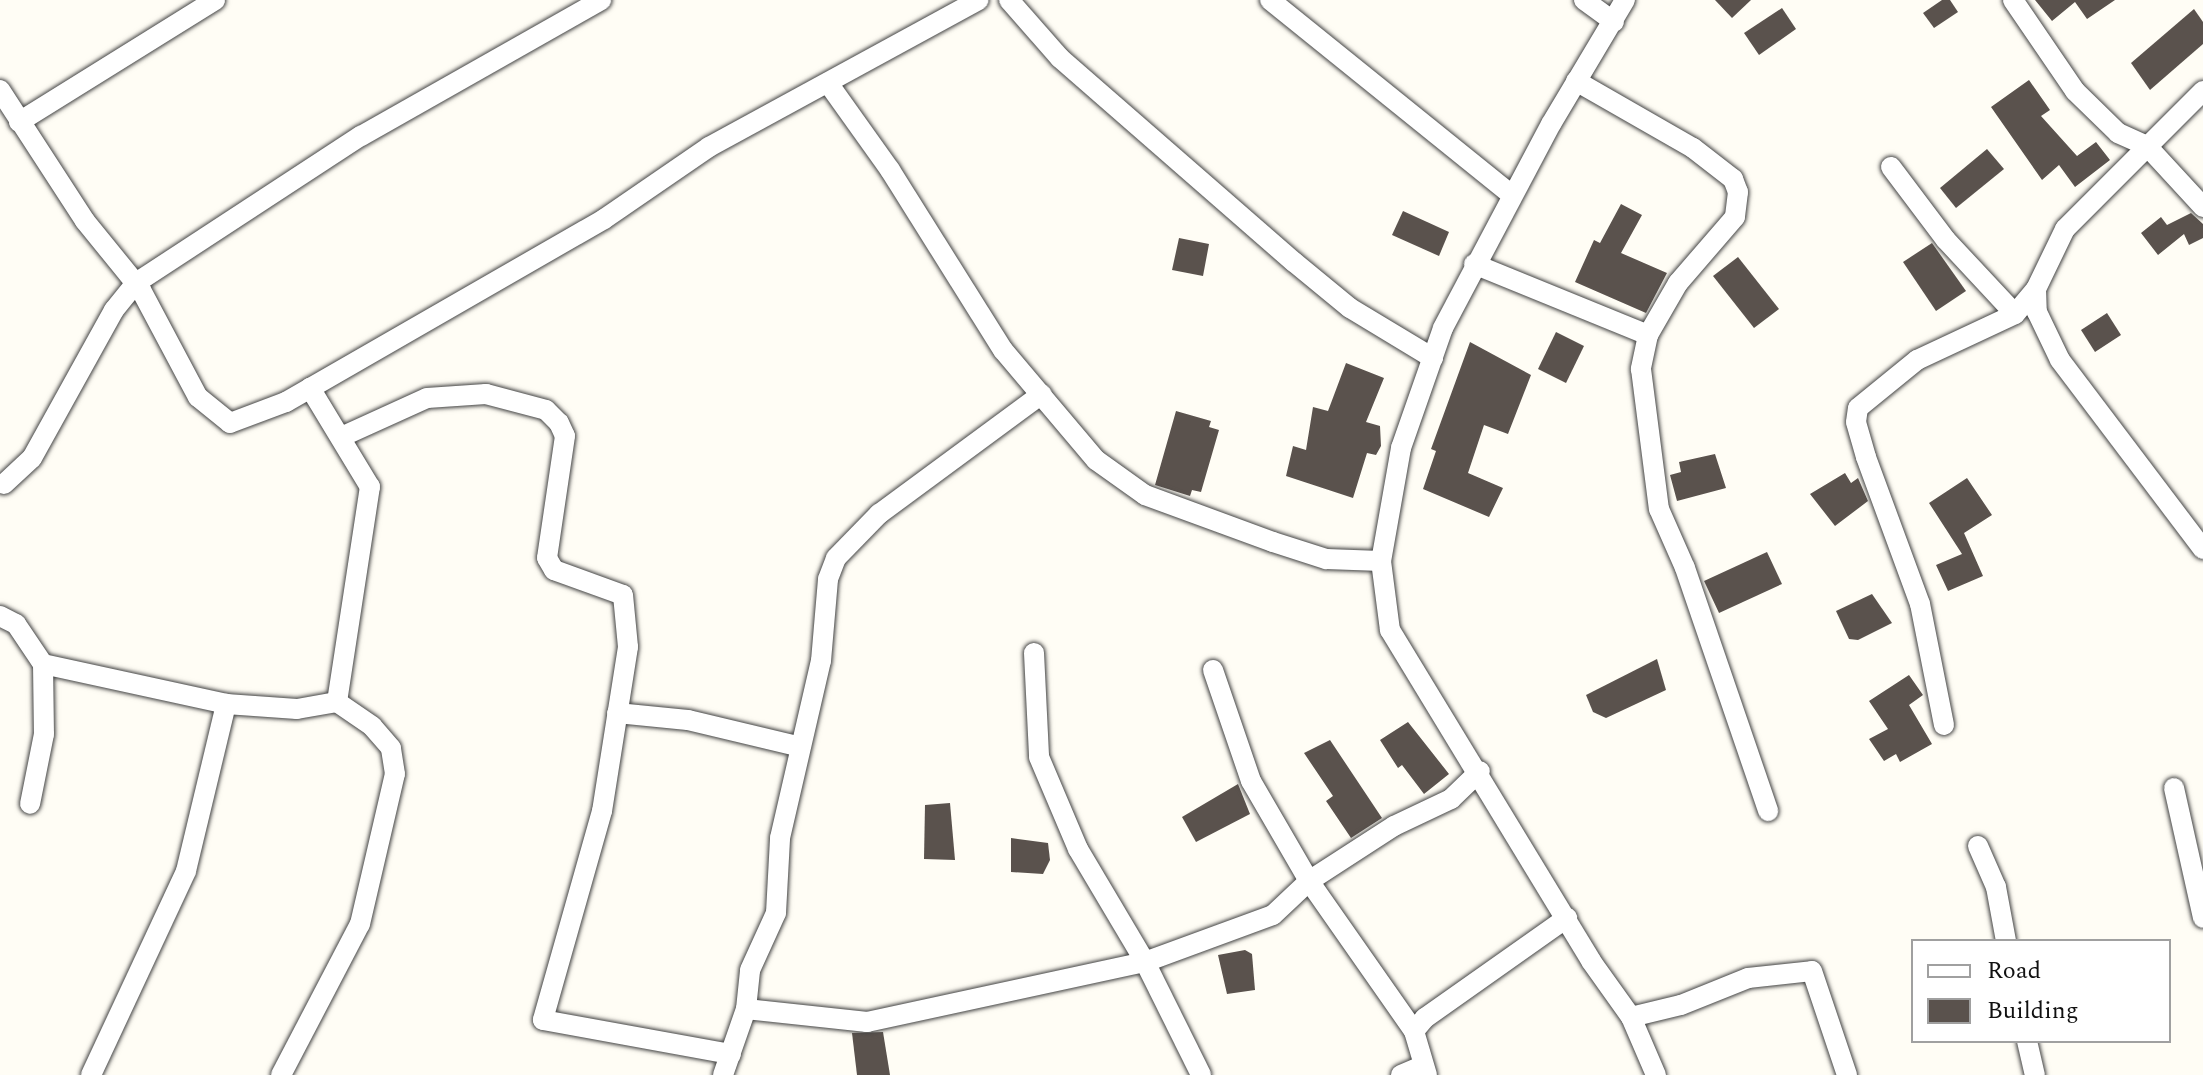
<!DOCTYPE html>
<style>
body{margin:0}
#map{position:relative;width:2203px;height:1075px;overflow:hidden;background:#fffdf5;font-family:Spectral,serif}
div>[style]{position:absolute}
.building>*{inset:0;background:#5a524d}
.roads{filter:drop-shadow(0 0 2px #444) drop-shadow(0 0 2px #444)}
.minor>*{height:20px;margin:-10px;padding:0 10px;transform-origin:10px;border-radius:10px;background:#fff}
span{translate:-50% -50%;white-space:nowrap;text-align:center;line-height:1.15;-webkit-text-stroke:8px #fff;paint-order:stroke}
.legend{position:absolute;left:1911px;top:939px;width:260px;height:104px;box-sizing:border-box;background:#fff;border:2px solid #a0a0a0;margin:0;padding:10px 14px;list-style:none;font-size:24px;color:#111}
.legend li{display:flex;align-items:center;gap:16px;height:40px}
.legend b{width:40px;border:2px solid #a0a0a0}
</style>
<div id="map">
<div class="building">
<i style="clip-path:polygon(1715px 0,1751px 0,1732px 18px)"></i>
<i style="clip-path:polygon(1942px 0,1950px 0,1958px 12px,1934px 28px,1923px 13px)"></i>
<i style="clip-path:polygon(2035px 0,2115px 0,2087px 19px,2075px 2px,2052px 21px)"></i>
<i style="clip-path:polygon(1782px 8px,1796px 29px,1759px 55px,1744px 33px)"></i>
<i style="clip-path:polygon(2194px 9px,2203px 22px,2203px 44px,2150px 90px,2131px 63px)"></i>
<i style="clip-path:polygon(2029px 80px,2050px 110px,2041px 116px,2077px 156px,2096px 142px,2110px 160px,2075px 187px,2059px 165px,2042px 180px,1991px 107px)"></i>
<i style="clip-path:polygon(1987px 149px,2004px 169px,1956px 208px,1940px 188px)"></i>
<i style="clip-path:polygon(1621px 204px,1642px 215px,1621px 253px,1667px 273px,1646px 313px,1575px 282px,1594px 240px,1600px 243px)"></i>
<i style="clip-path:polygon(1403px 211px,1449px 232px,1439px 256px,1392px 235px)"></i>
<i style="clip-path:polygon(2191px 213px,2203px 224px,2203px 238px,2189px 245px,2184px 234px,2158px 255px,2141px 233px,2161px 217px,2167px 225px)"></i>
<i style="clip-path:polygon(1179px 238px,1209px 244px,1203px 276px,1172px 270px)"></i>
<i style="clip-path:polygon(1932px 243px,1966px 291px,1936px 311px,1903px 262px)"></i>
<i style="clip-path:polygon(1738px 257px,1779px 309px,1754px 328px,1713px 276px)"></i>
<i style="clip-path:polygon(2107px 313px,2121px 335px,2095px 352px,2081px 330px)"></i>
<i style="clip-path:polygon(1556px 332px,1584px 346px,1566px 383px,1538px 369px)"></i>
<i style="clip-path:polygon(1470px 342px,1531px 375px,1508px 434px,1484px 425px,1468px 473px,1503px 488px,1489px 517px,1423px 489px,1436px 451px,1431px 449px)"></i>
<i style="clip-path:polygon(1346px 363px,1384px 378px,1366px 422px,1380px 426px,1381px 446px,1376px 455px,1367px 453px,1353px 498px,1286px 476px,1293px 446px,1306px 450px,1313px 407px,1328px 411px)"></i>
<i style="clip-path:polygon(1176px 411px,1211px 421px,1209px 427px,1219px 430px,1201px 492px,1192px 490px,1190px 496px,1155px 485px)"></i>
<i style="clip-path:polygon(1715px 454px,1726px 488px,1677px 501px,1670px 475px,1681px 472px,1679px 462px)"></i>
<i style="clip-path:polygon(1845px 473px,1851px 483px,1858px 478px,1868px 501px,1835px 526px,1810px 494px)"></i>
<i style="clip-path:polygon(1967px 478px,1992px 515px,1964px 533px,1983px 576px,1948px 591px,1936px 565px,1962px 554px,1929px 503px)"></i>
<i style="clip-path:polygon(1767px 552px,1782px 584px,1719px 613px,1704px 581px)"></i>
<i style="clip-path:polygon(1872px 594px,1892px 623px,1858px 640px,1849px 639px,1836px 611px)"></i>
<i style="clip-path:polygon(1657px 659px,1666px 690px,1606px 718px,1593px 712px,1586px 695px)"></i>
<i style="clip-path:polygon(1909px 675px,1923px 695px,1909px 705px,1932px 744px,1900px 762px,1896px 754px,1884px 761px,1869px 739px,1888px 729px,1869px 701px)"></i>
<i style="clip-path:polygon(1408px 722px,1449px 774px,1424px 794px,1402px 765px,1398px 768px,1380px 740px)"></i>
<i style="clip-path:polygon(1330px 740px,1382px 818px,1351px 838px,1326px 801px,1333px 796px,1304px 753px)"></i>
<i style="clip-path:polygon(1238px 784px,1250px 814px,1196px 842px,1182px 817px)"></i>
<i style="clip-path:polygon(950px 803px,955px 860px,924px 859px,925px 805px)"></i>
<i style="clip-path:polygon(1011px 838px,1048px 843px,1050px 860px,1043px 874px,1011px 872px)"></i>
<i style="clip-path:polygon(1245px 950px,1252px 954px,1255px 990px,1227px 994px,1218px 955px)"></i>
<i style="clip-path:polygon(883px 1032px,890px 1075px,857px 1075px,852px 1033px)"></i>
</div>
<div class="roads">
<div class="minor">
<i style="left:1009px;top:0;width:77px;rotate:48.7deg"></i>
<i style="left:1060px;top:58px;width:310px;rotate:41.1deg"></i>
<i style="left:1294px;top:262px;width:72px;rotate:39.4deg"></i>
<i style="left:1350px;top:308px;width:97px;rotate:31.1deg"></i>
<i style="left:1270px;top:0;width:311px;rotate:38.9deg"></i>
<i style="left:1584px;top:0;width:37px;rotate:36deg"></i>
<i style="left:1625px;top:0;width:144px;rotate:120.8deg"></i>
<i style="left:1551px;top:124px;width:231px;rotate:117.9deg"></i>
<i style="left:1443px;top:328px;width:127px;rotate:109.3deg"></i>
<i style="left:1401px;top:448px;width:115px;rotate:100deg"></i>
<i style="left:1381px;top:561px;width:70px;rotate:82.6deg"></i>
<i style="left:1390px;top:630px;width:387px;rotate:58.7deg"></i>
<i style="left:1591px;top:961px;width:69px;rotate:54.5deg"></i>
<i style="left:1631px;top:1017px;width:63px;rotate:66.7deg"></i>
<i style="left:2013px;top:0;width:110px;rotate:55.7deg"></i>
<i style="left:2075px;top:91px;width:60px;rotate:44.3deg"></i>
<i style="left:2118px;top:133px;width:32px;rotate:24deg"></i>
<i style="left:2147px;top:146px;width:83px;rotate:47.4deg"></i>
<i style="left:1576px;top:81px;width:135px;rotate:29.8deg"></i>
<i style="left:1693px;top:148px;width:51px;rotate:37.8deg"></i>
<i style="left:1733px;top:179px;width:14px;rotate:69deg"></i>
<i style="left:1738px;top:192px;width:25px;rotate:97deg"></i>
<i style="left:1735px;top:217px;width:87px;rotate:130.8deg"></i>
<i style="left:1678px;top:283px;width:60px;rotate:120deg"></i>
<i style="left:1648px;top:335px;width:35px;rotate:102deg"></i>
<i style="left:1641px;top:369px;width:141px;rotate:82.7deg"></i>
<i style="left:1659px;top:509px;width:64px;rotate:66.2deg"></i>
<i style="left:1685px;top:568px;width:257px;rotate:71.1deg"></i>
<i style="left:828px;top:83px;width:107px;rotate:54.5deg"></i>
<i style="left:890px;top:170px;width:213px;rotate:57.9deg"></i>
<i style="left:1003px;top:350px;width:144px;rotate:49.8deg"></i>
<i style="left:1096px;top:460px;width:60px;rotate:35.5deg"></i>
<i style="left:1145px;top:495px;width:136px;rotate:20.2deg"></i>
<i style="left:1273px;top:542px;width:56px;rotate:17.8deg"></i>
<i style="left:1326px;top:559px;width:55px;rotate:2.1deg"></i>
<i style="left:0;top:90px;width:156px;rotate:57deg"></i>
<i style="left:85px;top:221px;width:89px;rotate:50.9deg"></i>
<i style="left:141px;top:290px;width:121px;rotate:62deg"></i>
<i style="left:198px;top:397px;width:41px;rotate:39.1deg"></i>
<i style="left:230px;top:423px;width:60px;rotate:-20.6deg"></i>
<i style="left:286px;top:402px;width:367px;rotate:-29.9deg"></i>
<i style="left:604px;top:219px;width:127px;rotate:-34.4deg"></i>
<i style="left:709px;top:147px;width:307px;rotate:-28.6deg"></i>
<i style="left:2203px;top:91px;width:195px;rotate:135deg"></i>
<i style="left:2065px;top:229px;width:67px;rotate:115.8deg"></i>
<i style="left:2036px;top:289px;width:23px;rotate:88deg"></i>
<i style="left:2037px;top:312px;width:53px;rotate:64.4deg"></i>
<i style="left:2060px;top:360px;width:237px;rotate:52.9deg"></i>
<i style="left:19px;top:122px;width:231px;rotate:-31.9deg"></i>
<i style="left:1891px;top:167px;width:91px;rotate:53deg"></i>
<i style="left:1946px;top:240px;width:101px;rotate:47deg"></i>
<i style="left:1474px;top:264px;width:188px;rotate:22.2deg"></i>
<i style="left:341px;top:437px;width:94px;rotate:-24.4deg"></i>
<i style="left:427px;top:398px;width:59px;rotate:-3.9deg"></i>
<i style="left:486px;top:394px;width:62px;rotate:14.9deg"></i>
<i style="left:546px;top:410px;width:18px;rotate:45deg"></i>
<i style="left:559px;top:423px;width:14px;rotate:65deg"></i>
<i style="left:565px;top:436px;width:123px;rotate:98.4deg"></i>
<i style="left:547px;top:558px;width:14px;rotate:60deg"></i>
<i style="left:554px;top:570px;width:73px;rotate:19.9deg"></i>
<i style="left:623px;top:595px;width:52px;rotate:84.5deg"></i>
<i style="left:628px;top:647px;width:166px;rotate:99deg"></i>
<i style="left:602px;top:811px;width:217px;rotate:105.8deg"></i>
<i style="left:543px;top:1020px;width:191px;rotate:10.3deg"></i>
<i style="left:4px;top:484px;width:38px;rotate:-43deg"></i>
<i style="left:32px;top:458px;width:169px;rotate:-61deg"></i>
<i style="left:114px;top:310px;width:35px;rotate:-51deg"></i>
<i style="left:136px;top:283px;width:269px;rotate:-33.2deg"></i>
<i style="left:361px;top:136px;width:276px;rotate:-29.5deg"></i>
<i style="left:0;top:616px;width:18px;rotate:27deg"></i>
<i style="left:16px;top:624px;width:48px;rotate:56deg"></i>
<i style="left:43px;top:664px;width:70px;rotate:89.2deg"></i>
<i style="left:44px;top:734px;width:71px;rotate:101.3deg"></i>
<i style="left:1034px;top:653px;width:104px;rotate:87.2deg"></i>
<i style="left:1039px;top:757px;width:100px;rotate:67deg"></i>
<i style="left:1078px;top:849px;width:131px;rotate:59.3deg"></i>
<i style="left:1145px;top:962px;width:126px;rotate:63.6deg"></i>
<i style="left:43px;top:664px;width:187px;rotate:12.3deg"></i>
<i style="left:226px;top:704px;width:71px;rotate:4deg"></i>
<i style="left:297px;top:709px;width:41px;rotate:-9.9deg"></i>
<i style="left:337px;top:702px;width:218px;rotate:-81.3deg"></i>
<i style="left:370px;top:487px;width:116px;rotate:-121.2deg"></i>
<i style="left:1213px;top:670px;width:117px;rotate:71.1deg"></i>
<i style="left:1251px;top:781px;width:116px;rotate:59.9deg"></i>
<i style="left:1309px;top:881px;width:183px;rotate:55deg"></i>
<i style="left:617px;top:713px;width:71px;rotate:5.6deg"></i>
<i style="left:688px;top:720px;width:112px;rotate:13.4deg"></i>
<i style="left:1944px;top:725px;width:123px;rotate:-101.2deg"></i>
<i style="left:1920px;top:604px;width:157px;rotate:-110.2deg"></i>
<i style="left:1866px;top:457px;width:36px;rotate:-106deg"></i>
<i style="left:1856px;top:422px;width:14px;rotate:-82deg"></i>
<i style="left:1858px;top:408px;width:76px;rotate:-39.1deg"></i>
<i style="left:1917px;top:360px;width:108px;rotate:-25.1deg"></i>
<i style="left:2015px;top:314px;width:33px;rotate:-50deg"></i>
<i style="left:2174px;top:788px;width:133px;rotate:77.4deg"></i>
<i style="left:1978px;top:846px;width:45px;rotate:66.3deg"></i>
<i style="left:1996px;top:887px;width:55px;rotate:79.5deg"></i>
<i style="left:746px;top:1009px;width:122px;rotate:6.1deg"></i>
<i style="left:867px;top:1022px;width:284px;rotate:-12.2deg"></i>
<i style="left:1145px;top:962px;width:136px;rotate:-20.2deg"></i>
<i style="left:1273px;top:915px;width:50px;rotate:-43.4deg"></i>
<i style="left:1309px;top:881px;width:101px;rotate:-32.9deg"></i>
<i style="left:1394px;top:826px;width:63px;rotate:-25.3deg"></i>
<i style="left:1451px;top:799px;width:40px;rotate:-44deg"></i>
<i style="left:1631px;top:1017px;width:51px;rotate:-13.5deg"></i>
<i style="left:1681px;top:1005px;width:72px;rotate:-21.9deg"></i>
<i style="left:1748px;top:978px;width:64px;rotate:-6.2deg"></i>
<i style="left:1812px;top:971px;width:110px;rotate:71.4deg"></i>
<i style="left:2027px;top:1041px;width:35px;rotate:77deg"></i>
<i style="left:91px;top:1075px;width:225px;rotate:-65deg"></i>
<i style="left:186px;top:871px;width:172px;rotate:-76.5deg"></i>
<i style="left:281px;top:1075px;width:170px;rotate:-62.4deg"></i>
<i style="left:360px;top:924px;width:154px;rotate:-76.9deg"></i>
<i style="left:395px;top:774px;width:26px;rotate:-99deg"></i>
<i style="left:391px;top:748px;width:29px;rotate:-131deg"></i>
<i style="left:372px;top:726px;width:42px;rotate:-145.6deg"></i>
<i style="left:723px;top:1075px;width:70px;rotate:-70.8deg"></i>
<i style="left:746px;top:1009px;width:39px;rotate:-84deg"></i>
<i style="left:750px;top:970px;width:63px;rotate:-65.5deg"></i>
<i style="left:776px;top:913px;width:75px;rotate:-86.9deg"></i>
<i style="left:780px;top:838px;width:182px;rotate:-77deg"></i>
<i style="left:821px;top:661px;width:82px;rotate:-85.1deg"></i>
<i style="left:828px;top:579px;width:22px;rotate:-69deg"></i>
<i style="left:836px;top:558px;width:62px;rotate:-45.7deg"></i>
<i style="left:879px;top:514px;width:202px;rotate:-36.4deg"></i>
<i style="left:1401px;top:1075px;width:23px;rotate:-23deg"></i>
<i style="left:1427px;top:1075px;width:46px;rotate:-106.5deg"></i>
<i style="left:1414px;top:1031px;width:17px;rotate:-50deg"></i>
<i style="left:1425px;top:1018px;width:174px;rotate:-35.2deg"></i>
</div>
</div>
<ul class="legend">
<li><b style="height:10px;background:#fff"></b>Road</li>
<li><b style="height:22px;background:#5a524d"></b>Building</li>
</ul>
</div>
